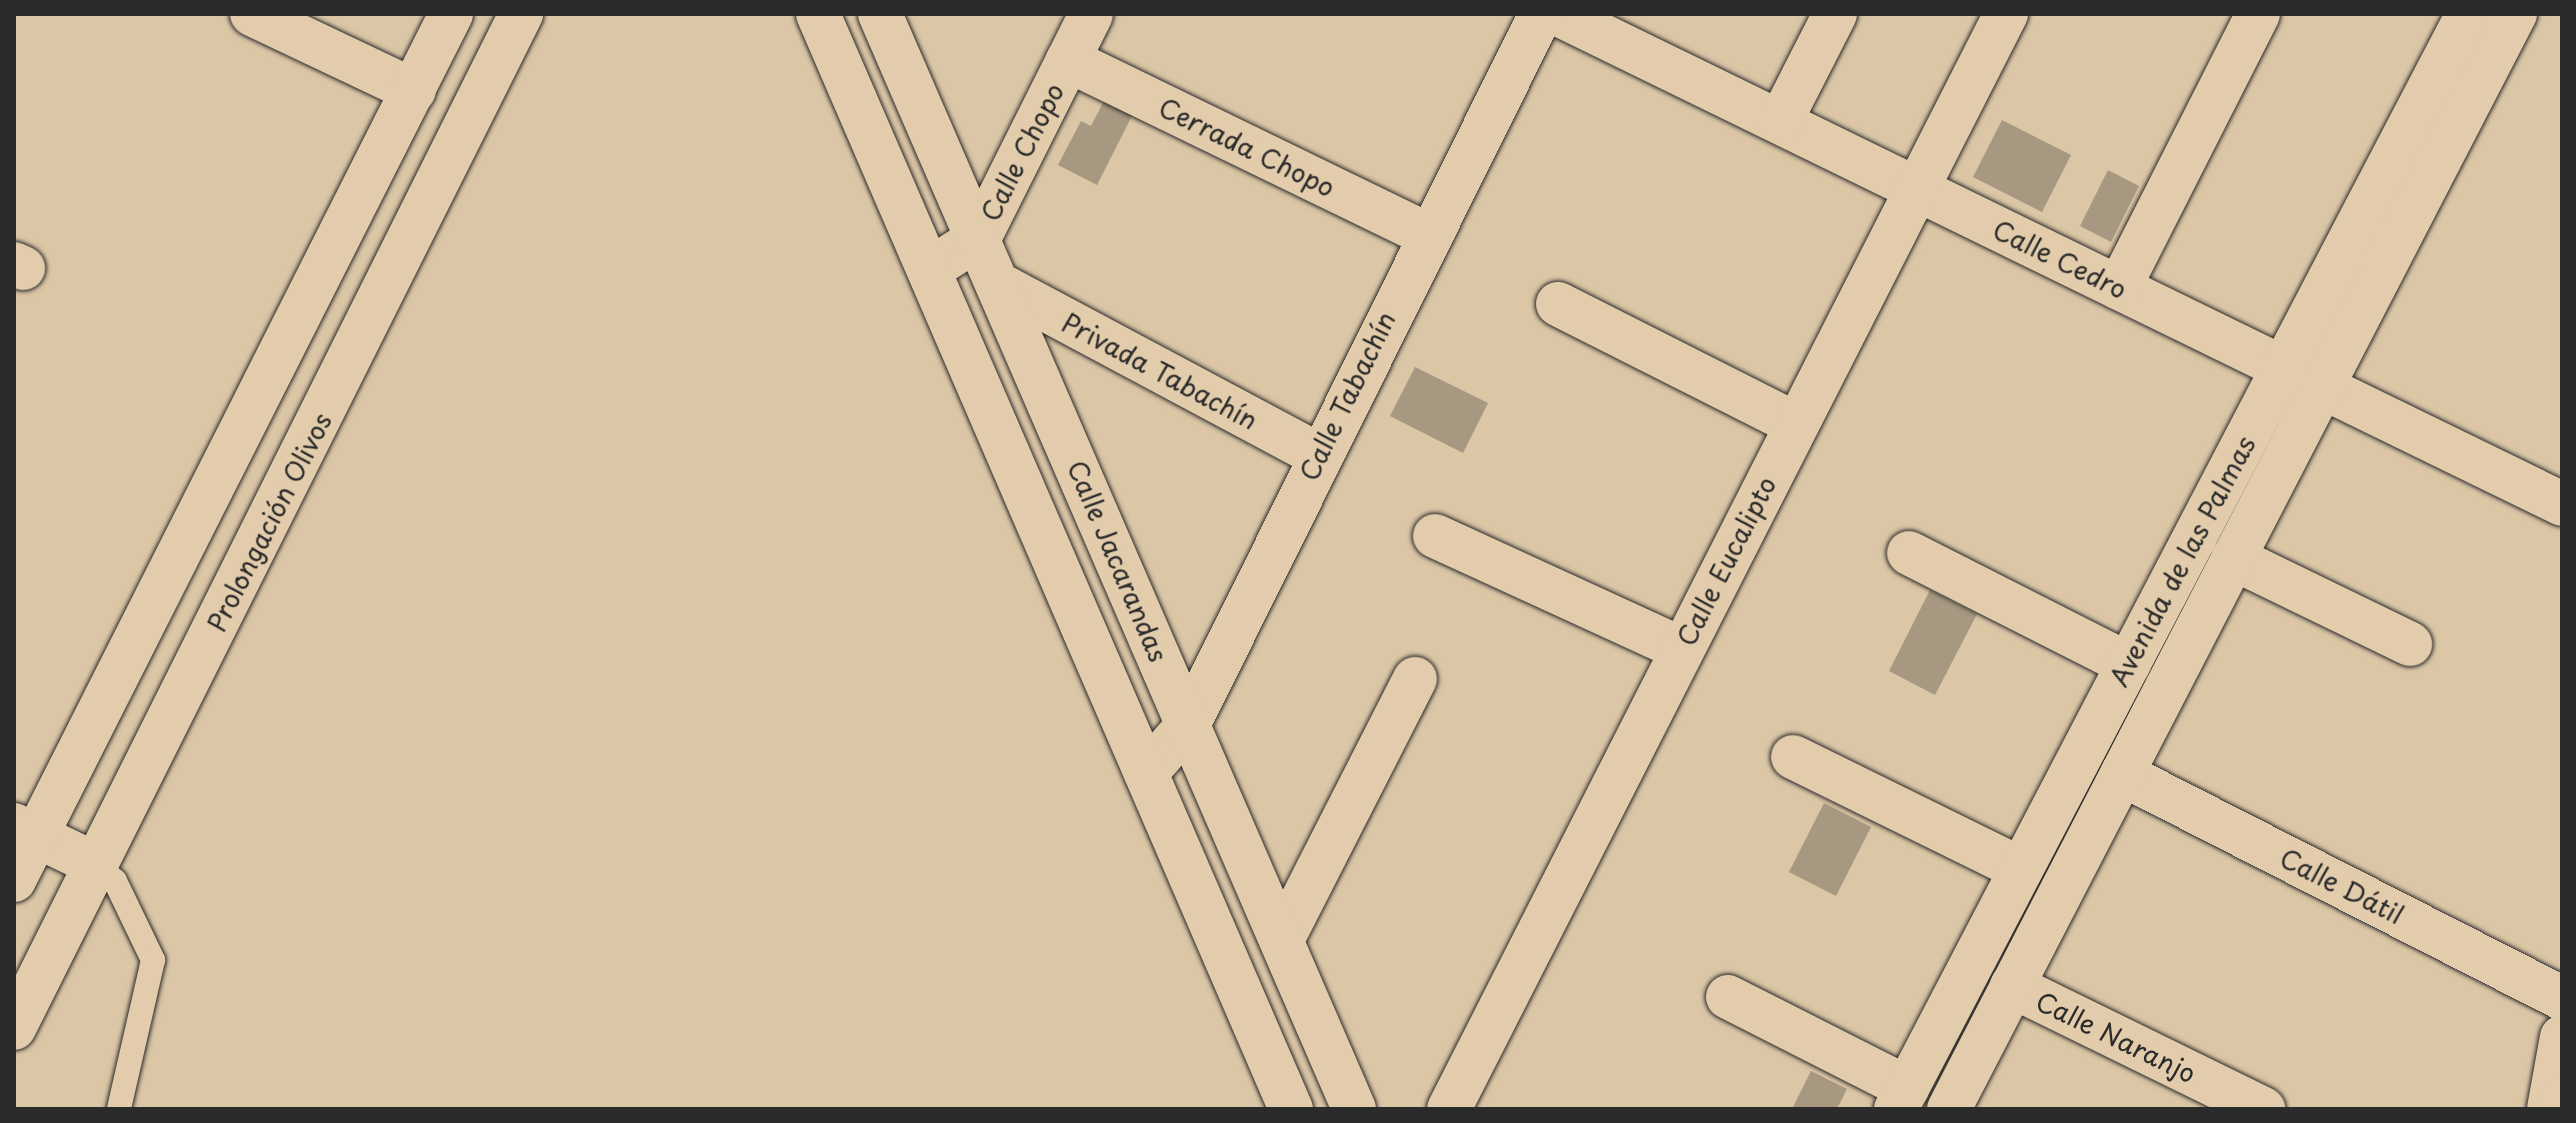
<!DOCTYPE html>
<meta charset="utf-8">
<style>
body{margin:0}
#map{position:relative;width:2576px;height:1123px;overflow:hidden;background:#dbc6a6;font-family:"Playpen Sans",sans-serif}
div>[style]{position:absolute}
.building>*{inset:0;background:#a69881}
.roads{filter:drop-shadow(0 0 2px #2b2b2b) drop-shadow(0 0 2px #2b2b2b)}
.lane>*{height:24px;margin:-12px;padding:0 12px;transform-origin:12px;border-radius:12px;background:#e2ccab}
.street>*{height:44px;margin:-22px;padding:0 22px;transform-origin:22px;border-radius:22px;background:#e2ccab}
.secondary>*{height:44px;margin:-22px;padding:0 22px;transform-origin:22px;border-radius:22px;background:#e2ccab}
.primary>*{height:44px;margin:-22px;padding:0 22px;transform-origin:22px;border-radius:22px;background:#e2ccab}
span{translate:-50% -50%;white-space:nowrap;text-align:center;line-height:1.15;-webkit-text-stroke:6px #e2ccab;paint-order:stroke}
.street-label{font-size:26px;color:#2b2b2b}
.frame{position:absolute;inset:0;border:16px solid #2b2b2b;pointer-events:none}
</style>
<div id="map">
<div class="building">
<i style="clip-path:polygon(1106px 97px,1134px 112px,1097px 185px,1058px 165px,1081px 121px,1091px 126px)"></i>
<i style="clip-path:polygon(2002px 120px,2071px 155px,2042px 212px,1973px 177px)"></i>
<i style="clip-path:polygon(2108px 170px,2139px 186px,2111px 242px,2080px 226px)"></i>
<i style="clip-path:polygon(1415px 367px,1488px 403px,1463px 453px,1390px 416px)"></i>
<i style="clip-path:polygon(1930px 590px,1977px 614px,1935px 695px,1889px 671px)"></i>
<i style="clip-path:polygon(1824px 803px,1871px 827px,1836px 896px,1789px 872px)"></i>
<i style="clip-path:polygon(1811px 1071px,1847px 1089px,1837px 1109px,1792px 1109px)"></i>
</div>
<div class="roads">
<div class="lane">
<i style="left:95px;top:864px;width:26px;rotate:40deg"></i>
<i style="left:115px;top:881px;width:88px;rotate:64.3deg"></i>
<i style="left:153px;top:960px;width:153px;rotate:102.9deg"></i>
</div>
<div class="street">
<i style="left:252px;top:14px;width:179px;rotate:25.4deg"></i>
<i style="left:1558px;top:14px;width:1117px;rotate:26.01deg"></i>
<i style="left:1068px;top:60px;width:398px;rotate:25.9deg"></i>
<i style="left:1780px;top:122px;width:121px;rotate:-63deg"></i>
<i style="left:14px;top:264px;width:10px;rotate:24deg"></i>
<i style="left:930px;top:269px;width:58px;rotate:-32.3deg"></i>
<i style="left:979px;top:238px;width:250px;rotate:-63.4deg"></i>
<i style="left:1002px;top:286px;width:358px;rotate:28.1deg"></i>
<i style="left:2119px;top:288px;width:307px;rotate:-63.1deg"></i>
<i style="left:1558px;top:304px;width:267px;rotate:26.8deg"></i>
<i style="left:1435px;top:536px;width:272px;rotate:24.6deg"></i>
<i style="left:1909px;top:553px;width:246px;rotate:26.9deg"></i>
<i style="left:2233px;top:558px;width:197px;rotate:25.9deg"></i>
<i style="left:1793px;top:757px;width:254px;rotate:26.2deg"></i>
<i style="left:1146px;top:773px;width:64px;rotate:-48.8deg"></i>
<i style="left:1188px;top:725px;width:794px;rotate:-63.6deg"></i>
<i style="left:2122px;top:774px;width:494px;rotate:27deg"></i>
<i style="left:14px;top:825px;width:90px;rotate:25.7deg"></i>
<i style="left:1282px;top:940px;width:293px;rotate:-63deg"></i>
<i style="left:2012px;top:986px;width:280px;rotate:26.1deg"></i>
<i style="left:1728px;top:997px;width:201px;rotate:26.9deg"></i>
<i style="left:1449px;top:1109px;width:1229px;rotate:-63.04deg"></i>
</div>
<div class="secondary">
<i style="left:818px;top:14px;width:1193px;rotate:66.64deg"></i>
<i style="left:880px;top:14px;width:1193px;rotate:66.59deg"></i>
<i style="left:14px;top:880px;width:970px;rotate:-63.22deg"></i>
<i style="left:14px;top:1028px;width:1134px;rotate:-63.43deg"></i>
<i style="left:1896px;top:1109px;width:1235px;rotate:-62.42deg"></i>
<i style="left:1949px;top:1109px;width:1233px;rotate:-62.67deg"></i>
<i style="left:2549px;top:1109px;width:73px;rotate:-79.8deg"></i>
</div>
<div class="primary">
<i style="left:2559px;top:1109px;width:9px;rotate:-69deg"></i>
</div>
</div>
<div class="street-label">
<span style="left:1247px;top:147px;rotate:26deg">Cerrada Chopo</span>
<span style="left:1022px;top:152px;rotate:-63deg">Calle Chopo</span>
<span style="left:2060px;top:259px;rotate:26deg">Calle Cedro</span>
<span style="left:1160px;top:371px;rotate:28deg">Privada Tabachín</span>
<span style="left:1347px;top:396px;rotate:-64deg">Calle Tabachín</span>
<span style="left:269px;top:522px;rotate:-63deg">Prolongación Olivos</span>
<span style="left:1118px;top:561px;rotate:67deg">Calle Jacarandas</span>
<span style="left:1726px;top:561px;rotate:-63deg">Calle Eucalipto</span>
<span style="left:2182px;top:561px;rotate:-62deg">Avenida de las Palmas</span>
<span style="left:2342px;top:886px;rotate:27deg">Calle Dátil</span>
<span style="left:2116px;top:1037px;rotate:26deg">Calle Naranjo</span>
</div>
<div class="frame"></div>
</div>
